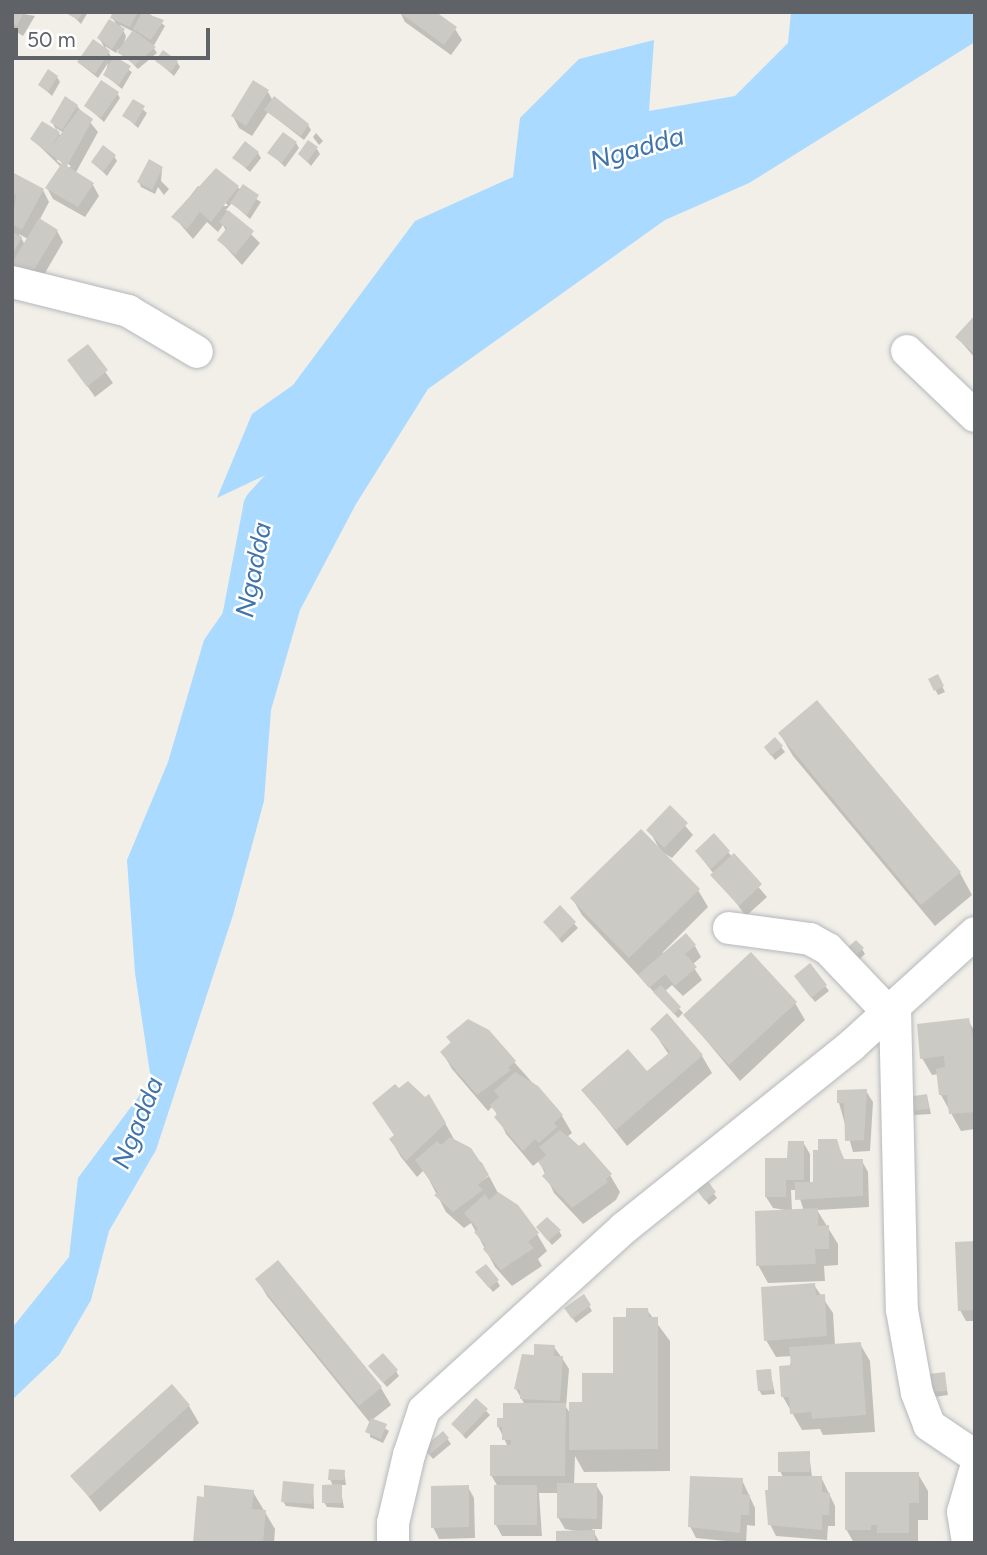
<!DOCTYPE html>
<style>
body{margin:0}
#map{position:relative;width:987px;height:1555px;overflow:hidden;background:#f1efe8;font-family:Figtree,sans-serif}
div>[style]{position:absolute}
.water>*{inset:0;background:#aadaff}
.shadow>*{inset:0;background:#0003}
.river>*{height:47px;margin:-23.5px;padding:0 23.5px;transform-origin:23.5px;border-radius:23.5px;background:#aadaff}
.building>*{inset:0;background:#cccac5}
.roads{filter:drop-shadow(0 0 2px #b5b8bc) drop-shadow(0 0 2px #b5b8bc)}
.minor>*{height:32px;margin:-16px;padding:0 16px;transform-origin:16px;border-radius:16px;background:#fff}
span{translate:-50% -50%;white-space:nowrap;text-align:center;line-height:1.15;-webkit-text-stroke:5px #fff;paint-order:stroke}
.water-label{font-size:26px;color:#4174aa;font-style:italic}
.frame{position:absolute;inset:0;border:14px solid #5f6368;pointer-events:none}
.scale{position:absolute;left:14px;top:28px;width:196px;height:32px;box-sizing:border-box;border:4px solid #5f6368;border-top:0;padding-left:9px;font-size:21px;line-height:24px;white-space:nowrap;color:#5f6368;-webkit-text-stroke:5px #fff;paint-order:stroke}
</style>
<div id="map">
<div class="water">
<i style="clip-path:polygon(791px 12px,975px 12px,975px 42px,749px 183px,665px 220px,428px 389px,356px 504px,300px 610px,271px 710px,264px 801px,233px 915px,156px 1150px,109px 1231px,91px 1300px,59px 1355px,12px 1400px,12px 1328px,69px 1257px,78px 1178px,151px 1080px,135px 973px,127px 860px,168px 762px,204px 640px,344px 438px,217px 498px,252px 414px,293px 385px,415px 221px,513px 177px,520px 118px,579px 59px,654px 40px,649px 111px,735px 96px,788px 43px)"></i>
</div>
<div class="shadow">
<i style="clip-path:polygon(12px 12px,35px 16px,23px 36px,12px 29px)"></i>
<i style="clip-path:polygon(69px 12px,88px 12px,81px 24px)"></i>
<i style="clip-path:polygon(evenodd,115px 12px,147px 12px,165px 26px,153px 47px,157px 53px,138px 69px,118px 49px,116px 53px,105px 46px,113px 60px,132px 72px,122px 89px,105px 75px,108px 63px,98px 78px,79px 63px,106px 50px,99px 38px,118px 27px,112px 17px,115px 12px,120px 25px,134px 32px,123px 47px,126px 36px,120px 25px)"></i>
<i style="clip-path:polygon(400px 12px,455px 29px,462px 40px,451px 55px,405px 22px)"></i>
<i style="clip-path:polygon(157px 61px,177px 62px,180px 67px,174px 76px)"></i>
<i style="clip-path:polygon(57px 77px,60px 82px,52px 96px,40px 85px)"></i>
<i style="clip-path:polygon(268px 92px,273px 101px,308px 125px,311px 130px,304px 140px,268px 112px,252px 136px,239px 128px,233px 116px)"></i>
<i style="clip-path:polygon(117px 93px,120px 98px,104px 122px,86px 106px)"></i>
<i style="clip-path:polygon(133px 101px,147px 113px,138px 128px,125px 116px)"></i>
<i style="clip-path:polygon(evenodd,77px 106px,98px 132px,75px 174px,93px 185px,99px 196px,85px 217px,53px 199px,47px 188px,61px 167px,32px 139px,58px 133px,52px 122px,77px 106px,56px 128px,64px 133px,61px 137px,56px 128px,77px 106px,57px 156px,71px 166px,68px 169px,57px 161px,57px 156px)"></i>
<i style="clip-path:polygon(316px 133px,323px 141px,319px 145px,313px 137px)"></i>
<i style="clip-path:polygon(296px 143px,299px 148px,285px 167px,270px 153px)"></i>
<i style="clip-path:polygon(317px 149px,320px 154px,311px 166px,300px 154px)"></i>
<i style="clip-path:polygon(258px 153px,261px 158px,250px 172px,234px 158px)"></i>
<i style="clip-path:polygon(114px 156px,117px 161px,107px 176px,93px 162px)"></i>
<i style="clip-path:polygon(162px 169px,161px 181px,169px 189px,164px 195px,158px 187px,155px 194px,141px 187px,139px 182px)"></i>
<i style="clip-path:polygon(evenodd,12px 174px,43px 190px,49px 202px,39px 221px,57px 231px,63px 242px,38px 285px,12px 264px,12px 174px,19px 234px,28px 239px,25px 245px,19px 234px)"></i>
<i style="clip-path:polygon(evenodd,198px 186px,208px 193px,237px 187px,261px 202px,250px 219px,232px 203px,226px 210px,260px 243px,242px 265px,219px 240px,226px 231px,223px 225px,218px 232px,207px 222px,193px 239px,174px 217px,198px 186px,221px 196px,228px 206px,223px 206px,221px 196px)"></i>
<i style="clip-path:polygon(975px 318px,975px 358px,957px 337px)"></i>
<i style="clip-path:polygon(87px 346px,113px 383px,95px 397px,69px 360px)"></i>
<i style="clip-path:polygon(937px 676px,945px 692px,938px 695px,930px 679px)"></i>
<i style="clip-path:polygon(780px 734px,960px 873px,972px 895px,935px 926px,793px 756px)"></i>
<i style="clip-path:polygon(775px 739px,785px 752px,775px 760px,769px 752px)"></i>
<i style="clip-path:polygon(670px 808px,693px 835px,672px 858px,659px 850px,698px 890px,708px 907px,662px 953px,695px 946px,701px 957px,692px 965px,702px 980px,683px 996px,672px 985px,664px 992px,683px 1013px,678px 1018px,582px 915px,572px 898px,659px 848px,649px 830px)"></i>
<i style="clip-path:polygon(714px 836px,767px 897px,746px 916px,700px 856px)"></i>
<i style="clip-path:polygon(560px 908px,578px 928px,562px 943px,545px 922px)"></i>
<i style="clip-path:polygon(862px 949px,865px 954px,853px 965px,847px 958px)"></i>
<i style="clip-path:polygon(810px 966px,829px 991px,815px 1002px,799px 982px)"></i>
<i style="clip-path:polygon(795px 1003px,805px 1020px,740px 1081px,685px 1015px)"></i>
<i style="clip-path:polygon(968px 1020px,975px 1032px,975px 1129px,961px 1131px,941px 1095px,939px 1074px,932px 1075px,922px 1058px)"></i>
<i style="clip-path:polygon(652px 1029px,702px 1056px,712px 1073px,627px 1146px,583px 1090px,647px 1074px,669px 1055px)"></i>
<i style="clip-path:polygon(448px 1038px,514px 1062px,562px 1116px,572px 1133px,568px 1136px,610px 1175px,620px 1192px,616px 1200px,583px 1224px,554px 1193px,539px 1161px,533px 1166px,506px 1134px,493px 1106px,488px 1111px,452px 1069px,442px 1052px,452px 1044px)"></i>
<i style="clip-path:polygon(866px 1091px,873px 1102px,870px 1151px,853px 1152px,839px 1103px)"></i>
<i style="clip-path:polygon(927px 1096px,931px 1114px,914px 1115px,911px 1110px)"></i>
<i style="clip-path:polygon(374px 1104px,445px 1123px,456px 1143px,482px 1163px,488px 1174px,470px 1189px,489px 1176px,498px 1193px,537px 1234px,547px 1251px,538px 1259px,542px 1266px,512px 1286px,495px 1267px,471px 1223px,464px 1228px,446px 1212px,424px 1170px,417px 1177px,401px 1157px,391px 1140px,395px 1136px)"></i>
<i style="clip-path:polygon(evenodd,836px 1141px,845px 1161px,862px 1161px,868px 1172px,869px 1207px,817px 1210px,838px 1244px,838px 1265px,824px 1266px,825px 1281px,768px 1283px,758px 1265px,791px 1211px,773px 1208px,766px 1197px,803px 1142px,810px 1154px,810px 1184px,815px 1184px,836px 1141px,791px 1190px,797px 1190px,804px 1211px,792px 1211px,791px 1190px)"></i>
<i style="clip-path:polygon(706px 1183px,717px 1198px,709px 1205px,701px 1194px)"></i>
<i style="clip-path:polygon(538px 1228px,559px 1231px,562px 1236px,552px 1245px)"></i>
<i style="clip-path:polygon(975px 1242px,975px 1321px,966px 1321px,960px 1310px)"></i>
<i style="clip-path:polygon(278px 1262px,381px 1388px,391px 1405px,372px 1420px,389px 1431px,383px 1443px,370px 1437px,371px 1424px,267px 1296px,257px 1279px)"></i>
<i style="clip-path:polygon(481px 1277px,497px 1281px,500px 1286px,493px 1292px)"></i>
<i style="clip-path:polygon(814px 1285px,833px 1313px,835px 1345px,860px 1344px,870px 1361px,875px 1432px,823px 1435px,820px 1429px,802px 1430px,783px 1397px,792px 1356px,776px 1357px,766px 1340px)"></i>
<i style="clip-path:polygon(583px 1296px,592px 1311px,576px 1323px,569px 1313px)"></i>
<i style="clip-path:polygon(647px 1310px,670px 1341px,670px 1471px,584px 1472px,575px 1456px,574px 1485px,596px 1485px,603px 1496px,602px 1529px,592px 1529px,600px 1543px,558px 1543px,582px 1532px,565px 1529px,558px 1517px,559px 1493px,539px 1493px,542px 1536px,502px 1536px,496px 1525px,498px 1487px,491px 1475px,508px 1447px,498px 1426px,525px 1405px,516px 1389px,535px 1357px,554px 1347px,562px 1358px,569px 1369px,566px 1407px,571px 1415px,615px 1375px,628px 1318px)"></i>
<i style="clip-path:polygon(373px 1371px,396px 1371px,399px 1376px,387px 1387px)"></i>
<i style="clip-path:polygon(770px 1371px,775px 1394px,762px 1395px,759px 1390px)"></i>
<i style="clip-path:polygon(944px 1374px,948px 1395px,935px 1397px,932px 1392px)"></i>
<i style="clip-path:polygon(476px 1400px,490px 1415px,466px 1439px,453px 1424px)"></i>
<i style="clip-path:polygon(189px 1406px,199px 1423px,100px 1512px,73px 1476px)"></i>
<i style="clip-path:polygon(443px 1433px,451px 1444px,433px 1459px,428px 1453px)"></i>
<i style="clip-path:polygon(809px 1453px,812px 1477px,821px 1477px,835px 1506px,835px 1526px,828px 1526px,827px 1540px,776px 1536px,770px 1524px,783px 1477px,780px 1471px)"></i>
<i style="clip-path:polygon(344px 1471px,346px 1485px,340px 1485px,344px 1508px,327px 1507px,324px 1502px,333px 1486px,330px 1479px)"></i>
<i style="clip-path:polygon(918px 1474px,928px 1491px,928px 1520px,918px 1520px,918px 1543px,854px 1543px,846px 1529px)"></i>
<i style="clip-path:polygon(742px 1480px,755px 1508px,755px 1526px,747px 1525px,746px 1543px,696px 1538px,690px 1526px)"></i>
<i style="clip-path:polygon(313px 1485px,314px 1509px,286px 1506px,283px 1501px)"></i>
<i style="clip-path:polygon(468px 1487px,474px 1498px,475px 1538px,439px 1539px,433px 1527px)"></i>
<i style="clip-path:polygon(253px 1492px,275px 1529px,274px 1543px,195px 1543px)"></i>
</div>
<div class="river">
<i style="left:243px;top:629px;width:123px;rotate:-79.2deg"></i>
<i style="left:266px;top:508px;width:145px;rotate:-47.5deg"></i>
</div>
<div class="building">
<i style="clip-path:polygon(12px 12px,24px 12px,17px 26px,12px 23px)"></i>
<i style="clip-path:polygon(64px 12px,83px 12px,78px 20px)"></i>
<i style="clip-path:polygon(113px 12px,138px 12px,130px 27px,110px 18px)"></i>
<i style="clip-path:polygon(142px 12px,164px 20px,151px 40px,133px 29px)"></i>
<i style="clip-path:polygon(399px 12px,436px 12px,457px 27px,444px 45px)"></i>
<i style="clip-path:polygon(109px 19px,125px 29px,112px 49px,97px 38px)"></i>
<i style="clip-path:polygon(133px 30px,156px 47px,135px 65px,117px 52px)"></i>
<i style="clip-path:polygon(93px 39px,110px 51px,95px 74px,77px 62px)"></i>
<i style="clip-path:polygon(163px 50px,178px 61px,171px 72px,155px 61px)"></i>
<i style="clip-path:polygon(114px 56px,131px 66px,119px 85px,103px 75px)"></i>
<i style="clip-path:polygon(48px 69px,58px 76px,48px 92px,38px 85px)"></i>
<i style="clip-path:polygon(101px 80px,119px 92px,101px 118px,84px 106px)"></i>
<i style="clip-path:polygon(253px 80px,269px 90px,246px 126px,231px 116px)"></i>
<i style="clip-path:polygon(65px 96px,78px 105px,62px 130px,50px 122px)"></i>
<i style="clip-path:polygon(274px 96px,309px 124px,301px 136px,264px 110px)"></i>
<i style="clip-path:polygon(133px 99px,145px 106px,135px 124px,122px 116px)"></i>
<i style="clip-path:polygon(79px 109px,93px 119px,67px 166px,94px 183px,78px 207px,45px 188px,62px 163px,30px 139px,42px 121px,60px 132px,52px 146px)"></i>
<i style="clip-path:polygon(283px 132px,297px 142px,282px 163px,267px 153px)"></i>
<i style="clip-path:polygon(308px 140px,318px 147px,307px 162px,298px 154px)"></i>
<i style="clip-path:polygon(245px 141px,259px 152px,246px 168px,232px 158px)"></i>
<i style="clip-path:polygon(103px 145px,116px 155px,103px 172px,91px 162px)"></i>
<i style="clip-path:polygon(149px 159px,163px 167px,152px 190px,137px 182px)"></i>
<i style="clip-path:polygon(216px 168px,239px 186px,211px 222px,200px 212px,187px 229px,171px 217px)"></i>
<i style="clip-path:polygon(12px 172px,44px 189px,22px 230px,12px 224px,16px 195px,12px 193px)"></i>
<i style="clip-path:polygon(243px 184px,259px 195px,247px 215px,230px 203px)"></i>
<i style="clip-path:polygon(228px 210px,254px 231px,235px 255px,217px 240px,227px 228px,219px 222px)"></i>
<i style="clip-path:polygon(39px 218px,58px 230px,31px 275px,12px 263px)"></i>
<i style="clip-path:polygon(12px 232px,22px 237px,12px 255px)"></i>
<i style="clip-path:polygon(975px 315px,975px 354px,955px 337px)"></i>
<i style="clip-path:polygon(88px 344px,108px 370px,87px 387px,67px 360px)"></i>
<i style="clip-path:polygon(938px 674px,944px 686px,934px 691px,928px 679px)"></i>
<i style="clip-path:polygon(817px 700px,961px 872px,921px 905px,778px 733px)"></i>
<i style="clip-path:polygon(775px 737px,783px 746px,771px 756px,764px 747px)"></i>
<i style="clip-path:polygon(670px 805px,688px 823px,664px 848px,646px 830px)"></i>
<i style="clip-path:polygon(641px 829px,700px 889px,629px 958px,570px 898px)"></i>
<i style="clip-path:polygon(714px 833px,730px 851px,711px 869px,695px 851px)"></i>
<i style="clip-path:polygon(734px 853px,762px 884px,739px 906px,710px 875px)"></i>
<i style="clip-path:polygon(560px 905px,576px 922px,559px 939px,543px 922px)"></i>
<i style="clip-path:polygon(686px 933px,696px 945px,685px 954px,697px 967px,675px 986px,665px 974px,649px 988px,638px 975px)"></i>
<i style="clip-path:polygon(856px 940px,864px 948px,849px 961px,842px 953px)"></i>
<i style="clip-path:polygon(751px 952px,797px 1002px,729px 1065px,683px 1015px)"></i>
<i style="clip-path:polygon(810px 963px,827px 985px,811px 998px,794px 976px)"></i>
<i style="clip-path:polygon(661px 985px,681px 1007px,674px 1014px,653px 992px)"></i>
<i style="clip-path:polygon(667px 1013px,703px 1055px,616px 1130px,581px 1090px,628px 1049px,647px 1071px,670px 1052px,650px 1029px)"></i>
<i style="clip-path:polygon(969px 1018px,975px 1048px,975px 1112px,949px 1114px,947px 1095px,939px 1095px,936px 1069px,945px 1067px,944px 1056px,920px 1059px,917px 1024px)"></i>
<i style="clip-path:polygon(468px 1019px,489px 1030px,516px 1061px,508px 1068px,511px 1070px,477px 1095px,440px 1052px,451px 1042px,446px 1037px)"></i>
<i style="clip-path:polygon(515px 1072px,538px 1086px,563px 1115px,554px 1123px,557px 1127px,539px 1143px,535px 1139px,523px 1151px,494px 1117px,497px 1114px,490px 1105px,499px 1097px,494px 1091px)"></i>
<i style="clip-path:polygon(408px 1081px,425px 1097px,429px 1094px,446px 1123px,406px 1161px,389px 1139px,394px 1135px,372px 1103px,395px 1084px,399px 1088px)"></i>
<i style="clip-path:polygon(867px 1089px,864px 1140px,845px 1141px,844px 1103px,837px 1103px,837px 1090px)"></i>
<i style="clip-path:polygon(927px 1094px,929px 1109px,909px 1111px,908px 1097px)"></i>
<i style="clip-path:polygon(560px 1130px,579px 1146px,584px 1142px,612px 1174px,606px 1179px,608px 1182px,572px 1208px,542px 1176px,546px 1172px,538px 1162px,546px 1155px,539px 1147px)"></i>
<i style="clip-path:polygon(450px 1137px,471px 1148px,489px 1175px,478px 1185px,483px 1190px,453px 1212px,434px 1195px,438px 1192px,415px 1160px,437px 1141px,441px 1145px)"></i>
<i style="clip-path:polygon(818px 1139px,837px 1139px,843px 1159px,863px 1159px,863px 1196px,795px 1200px,795px 1182px,813px 1182px,813px 1150px,818px 1150px)"></i>
<i style="clip-path:polygon(788px 1141px,804px 1141px,804px 1180px,786px 1180px,786px 1197px,765px 1197px,765px 1158px,787px 1158px)"></i>
<i style="clip-path:polygon(707px 1180px,716px 1192px,705px 1201px,696px 1189px)"></i>
<i style="clip-path:polygon(498px 1192px,518px 1205px,539px 1233px,528px 1242px,534px 1248px,501px 1270px,483px 1249px,486px 1246px,474px 1232px,478px 1229px,464px 1213px,485px 1194px,489px 1200px)"></i>
<i style="clip-path:polygon(818px 1208px,818px 1226px,829px 1225px,829px 1249px,815px 1249px,816px 1264px,756px 1266px,755px 1211px)"></i>
<i style="clip-path:polygon(547px 1217px,561px 1230px,548px 1241px,536px 1227px)"></i>
<i style="clip-path:polygon(975px 1241px,975px 1310px,958px 1311px,955px 1242px)"></i>
<i style="clip-path:polygon(278px 1260px,382px 1387px,359px 1406px,255px 1279px)"></i>
<i style="clip-path:polygon(486px 1264px,499px 1280px,489px 1288px,475px 1272px)"></i>
<i style="clip-path:polygon(815px 1283px,816px 1295px,825px 1294px,827px 1336px,764px 1341px,761px 1287px)"></i>
<i style="clip-path:polygon(584px 1294px,591px 1305px,572px 1319px,564px 1308px)"></i>
<i style="clip-path:polygon(626px 1308px,648px 1308px,649px 1317px,658px 1317px,658px 1449px,569px 1450px,569px 1402px,582px 1402px,582px 1373px,613px 1373px,613px 1317px,626px 1317px)"></i>
<i style="clip-path:polygon(861px 1342px,866px 1415px,812px 1419px,811px 1412px,790px 1414px,789px 1397px,781px 1397px,779px 1366px,791px 1365px,789px 1347px)"></i>
<i style="clip-path:polygon(534px 1344px,555px 1345px,554px 1356px,563px 1356px,560px 1401px,520px 1399px,520px 1390px,514px 1389px,522px 1354px,534px 1355px)"></i>
<i style="clip-path:polygon(383px 1353px,398px 1370px,383px 1383px,368px 1366px)"></i>
<i style="clip-path:polygon(771px 1369px,773px 1390px,758px 1391px,756px 1370px)"></i>
<i style="clip-path:polygon(945px 1372px,947px 1391px,930px 1392px,929px 1374px)"></i>
<i style="clip-path:polygon(172px 1384px,190px 1405px,89px 1497px,70px 1476px)"></i>
<i style="clip-path:polygon(476px 1398px,488px 1409px,463px 1435px,451px 1424px)"></i>
<i style="clip-path:polygon(503px 1403px,566px 1403px,565px 1476px,490px 1476px,490px 1445px,511px 1445px,511px 1440px,502px 1440px,502px 1427px,497px 1427px,497px 1418px,503px 1418px)"></i>
<i style="clip-path:polygon(371px 1418px,387px 1424px,381px 1439px,365px 1432px)"></i>
<i style="clip-path:polygon(443px 1431px,449px 1438px,429px 1455px,423px 1448px)"></i>
<i style="clip-path:polygon(810px 1451px,810px 1472px,778px 1472px,778px 1452px)"></i>
<i style="clip-path:polygon(329px 1469px,345px 1470px,344px 1480px,328px 1480px)"></i>
<i style="clip-path:polygon(845px 1472px,919px 1472px,919px 1503px,909px 1503px,909px 1533px,877px 1533px,877px 1525px,871px 1525px,871px 1530px,845px 1530px)"></i>
<i style="clip-path:polygon(690px 1476px,743px 1478px,742px 1494px,750px 1495px,749px 1515px,741px 1515px,740px 1533px,688px 1527px)"></i>
<i style="clip-path:polygon(768px 1476px,822px 1476px,822px 1492px,830px 1493px,829px 1515px,822px 1515px,822px 1530px,768px 1525px,765px 1490px,768px 1490px)"></i>
<i style="clip-path:polygon(283px 1481px,314px 1484px,312px 1504px,281px 1502px)"></i>
<i style="clip-path:polygon(557px 1483px,597px 1483px,597px 1519px,557px 1518px)"></i>
<i style="clip-path:polygon(342px 1484px,342px 1503px,322px 1503px,322px 1485px)"></i>
<i style="clip-path:polygon(204px 1485px,254px 1490px,252px 1509px,266px 1510px,263px 1543px,193px 1543px,197px 1496px,204px 1497px)"></i>
<i style="clip-path:polygon(469px 1485px,469px 1527px,431px 1528px,431px 1486px)"></i>
<i style="clip-path:polygon(494px 1485px,537px 1485px,537px 1525px,494px 1525px)"></i>
<i style="clip-path:polygon(595px 1530px,595px 1543px,556px 1543px,556px 1531px)"></i>
</div>
<div class="roads">
<div class="minor">
<i style="left:12px;top:282px;width:120px;rotate:14deg"></i>
<i style="left:128px;top:311px;width:80px;rotate:30.7deg"></i>
<i style="left:907px;top:351px;width:94px;rotate:43.7deg"></i>
<i style="left:729px;top:928px;width:82px;rotate:7.7deg"></i>
<i style="left:810px;top:939px;width:21px;rotate:29deg"></i>
<i style="left:828px;top:949px;width:88px;rotate:46.4deg"></i>
<i style="left:895px;top:1008px;width:302px;rotate:88.7deg"></i>
<i style="left:902px;top:1310px;width:84px;rotate:79.8deg"></i>
<i style="left:917px;top:1393px;width:34px;rotate:69deg"></i>
<i style="left:929px;top:1425px;width:55px;rotate:34deg"></i>
<i style="left:393px;top:1543px;width:20px;rotate:-90deg"></i>
<i style="left:393px;top:1523px;width:70px;rotate:-76.8deg"></i>
<i style="left:409px;top:1455px;width:47px;rotate:-71.6deg"></i>
<i style="left:424px;top:1410px;width:270px;rotate:-42.3deg"></i>
<i style="left:624px;top:1228px;width:291px;rotate:-38.7deg"></i>
<i style="left:851px;top:1046px;width:168px;rotate:-42.3deg"></i>
<i style="left:968px;top:1543px;width:31px;rotate:-99deg"></i>
<i style="left:963px;top:1512px;width:43px;rotate:-73.7deg"></i>
</div>
</div>
<div class="water-label">
<span style="left:637px;top:149px;rotate:-16deg">Ngadda</span>
<span style="left:254px;top:570px;rotate:-79deg">Ngadda</span>
<span style="left:138px;top:1123px;rotate:-68deg">Ngadda</span>
</div>
<div class="frame"></div>
<div class="scale">50 m</div>
</div>
